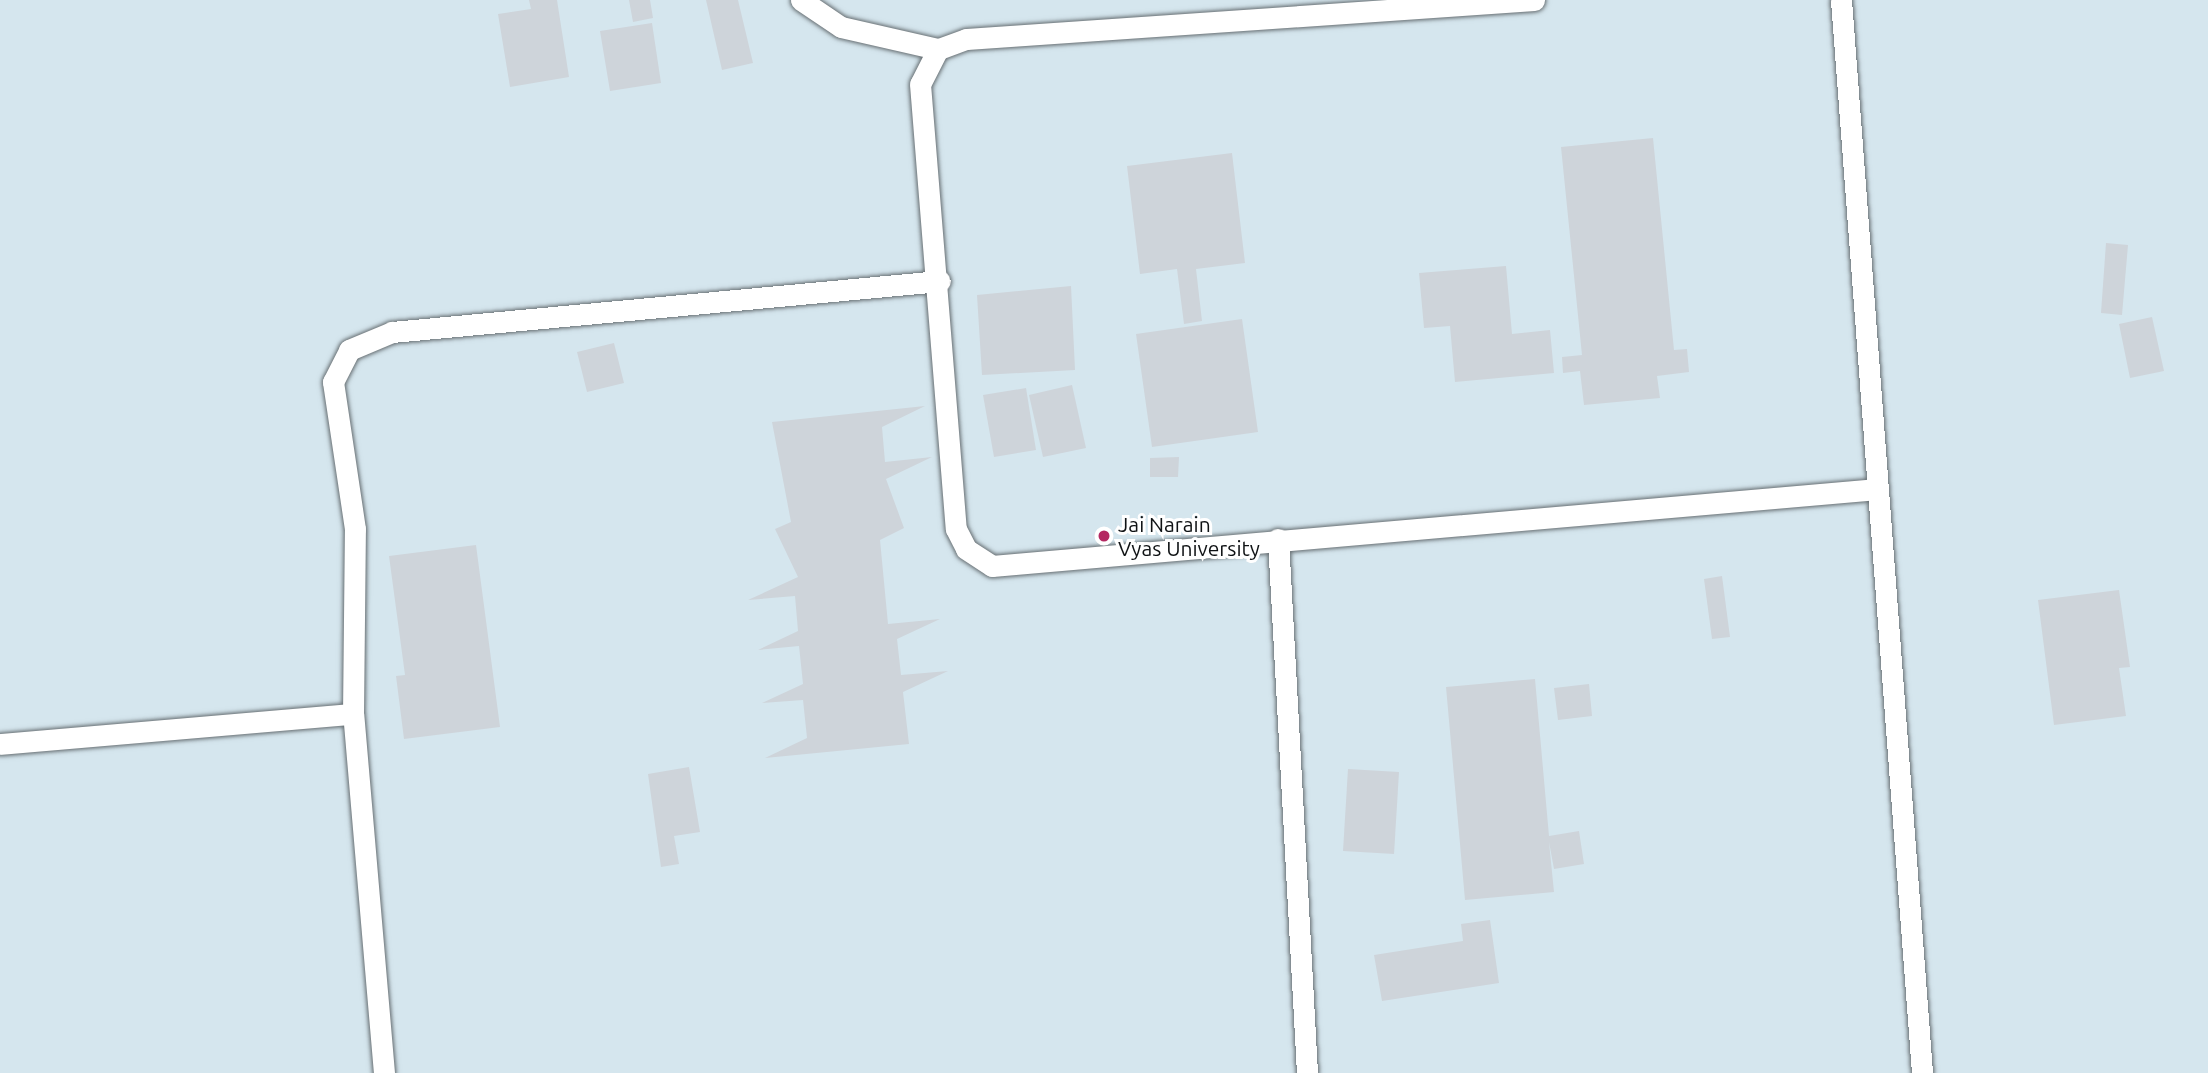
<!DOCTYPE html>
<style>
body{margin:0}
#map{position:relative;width:2208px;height:1073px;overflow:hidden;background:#e8f1f5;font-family:Ubuntu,sans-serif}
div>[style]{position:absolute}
.built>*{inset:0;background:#d5e6ee}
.building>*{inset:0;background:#ced4da}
.roads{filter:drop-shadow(0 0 2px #676f73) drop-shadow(0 0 2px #676f73)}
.lane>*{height:21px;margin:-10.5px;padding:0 10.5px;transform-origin:10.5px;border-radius:10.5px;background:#fff}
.dots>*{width:19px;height:19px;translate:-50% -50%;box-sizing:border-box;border:4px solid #fff;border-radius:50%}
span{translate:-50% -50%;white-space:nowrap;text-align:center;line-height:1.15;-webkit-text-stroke:6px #fff;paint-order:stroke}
.poi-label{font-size:21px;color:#0f1214}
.left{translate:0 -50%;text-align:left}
</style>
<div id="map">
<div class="built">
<i style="clip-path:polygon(0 0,2208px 0,2208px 1073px,0 1073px)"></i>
</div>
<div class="building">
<i style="clip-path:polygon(529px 0,557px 0,569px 77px,510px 87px,498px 14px,531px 9px)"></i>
<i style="clip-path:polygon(629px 0,650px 0,653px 18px,633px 22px)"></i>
<i style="clip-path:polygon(706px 0,738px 0,753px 63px,722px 70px)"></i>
<i style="clip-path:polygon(652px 23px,661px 83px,610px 91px,600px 31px)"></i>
<i style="clip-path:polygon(1653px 138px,1674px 350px,1687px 349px,1689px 372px,1657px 376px,1660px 398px,1584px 405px,1580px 371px,1563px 373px,1562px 357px,1582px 355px,1561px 147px)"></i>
<i style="clip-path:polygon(1232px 153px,1245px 263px,1196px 269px,1202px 321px,1184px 324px,1177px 269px,1140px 274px,1127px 166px)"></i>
<i style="clip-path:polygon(2106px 243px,2128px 245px,2122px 315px,2101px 313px)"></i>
<i style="clip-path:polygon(1506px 266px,1512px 334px,1550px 330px,1554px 373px,1455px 382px,1450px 326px,1424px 328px,1419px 273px)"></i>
<i style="clip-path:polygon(1071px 286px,1075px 370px,982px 375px,977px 295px)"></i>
<i style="clip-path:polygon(2152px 317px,2164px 371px,2130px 378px,2119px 324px)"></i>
<i style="clip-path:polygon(1242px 319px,1258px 432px,1152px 447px,1136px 334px)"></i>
<i style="clip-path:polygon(614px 343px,624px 383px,587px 392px,577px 352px)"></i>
<i style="clip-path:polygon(1072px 385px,1086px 448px,1043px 457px,1029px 395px)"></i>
<i style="clip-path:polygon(1026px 388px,1036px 450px,994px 457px,983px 395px)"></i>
<i style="clip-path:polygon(925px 406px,882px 427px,885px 462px,932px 457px,886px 479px,904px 528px,880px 540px,888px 624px,940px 619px,897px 639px,901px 675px,948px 671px,903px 692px,909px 744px,765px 758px,807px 738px,803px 700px,762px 703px,803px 684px,799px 646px,758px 650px,798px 631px,795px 596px,748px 600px,798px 577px,775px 529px,791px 522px,772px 422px)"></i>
<i style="clip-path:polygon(1179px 457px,1178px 477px,1150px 477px,1150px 458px)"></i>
<i style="clip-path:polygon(476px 545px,500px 727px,404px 739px,396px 676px,405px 675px,389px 556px)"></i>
<i style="clip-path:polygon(1722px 576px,1730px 637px,1712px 639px,1704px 579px)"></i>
<i style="clip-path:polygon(2119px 590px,2130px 667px,2119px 668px,2126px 716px,2054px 725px,2038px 600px)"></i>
<i style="clip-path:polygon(1535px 679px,1549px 836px,1579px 831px,1584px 864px,1554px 869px,1549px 842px,1554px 892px,1465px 900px,1446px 687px)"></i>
<i style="clip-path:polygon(1589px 684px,1592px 716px,1558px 720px,1554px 688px)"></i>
<i style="clip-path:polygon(689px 767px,700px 832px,674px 836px,679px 864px,661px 867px,648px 774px)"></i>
<i style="clip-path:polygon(1348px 769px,1399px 772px,1394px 854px,1343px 851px)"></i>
<i style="clip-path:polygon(1490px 920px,1499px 983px,1382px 1001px,1374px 955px,1463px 941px,1461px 924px)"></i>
</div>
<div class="roads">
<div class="lane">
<i style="left:801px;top:0;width:48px;rotate:34deg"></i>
<i style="left:841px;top:27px;width:99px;rotate:12.8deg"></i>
<i style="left:1534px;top:0;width:569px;rotate:176.07deg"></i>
<i style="left:966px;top:39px;width:30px;rotate:160deg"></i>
<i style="left:938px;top:49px;width:39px;rotate:117deg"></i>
<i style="left:920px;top:84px;width:446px;rotate:85.4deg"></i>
<i style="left:956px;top:529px;width:22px;rotate:63deg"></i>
<i style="left:966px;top:549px;width:31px;rotate:33deg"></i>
<i style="left:992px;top:566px;width:889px;rotate:-4.97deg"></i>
<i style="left:1841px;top:0;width:1076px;rotate:85.68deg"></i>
<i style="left:1278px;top:539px;width:535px;rotate:86.89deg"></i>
<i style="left:0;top:744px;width:354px;rotate:-4.9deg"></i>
<i style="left:384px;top:1073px;width:360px;rotate:-94.9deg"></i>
<i style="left:353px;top:714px;width:185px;rotate:-89.4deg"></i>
<i style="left:355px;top:529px;width:149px;rotate:-98.5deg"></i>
<i style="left:333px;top:382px;width:36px;rotate:-63deg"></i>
<i style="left:349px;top:350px;width:47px;rotate:-22.7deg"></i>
<i style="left:392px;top:332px;width:550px;rotate:-5.32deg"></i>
</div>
</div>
<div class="dots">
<i style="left:1104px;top:536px;background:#b42862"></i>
</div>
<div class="poi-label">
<span class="left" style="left:1118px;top:536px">Jai Narain<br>Vyas University</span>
</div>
</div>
